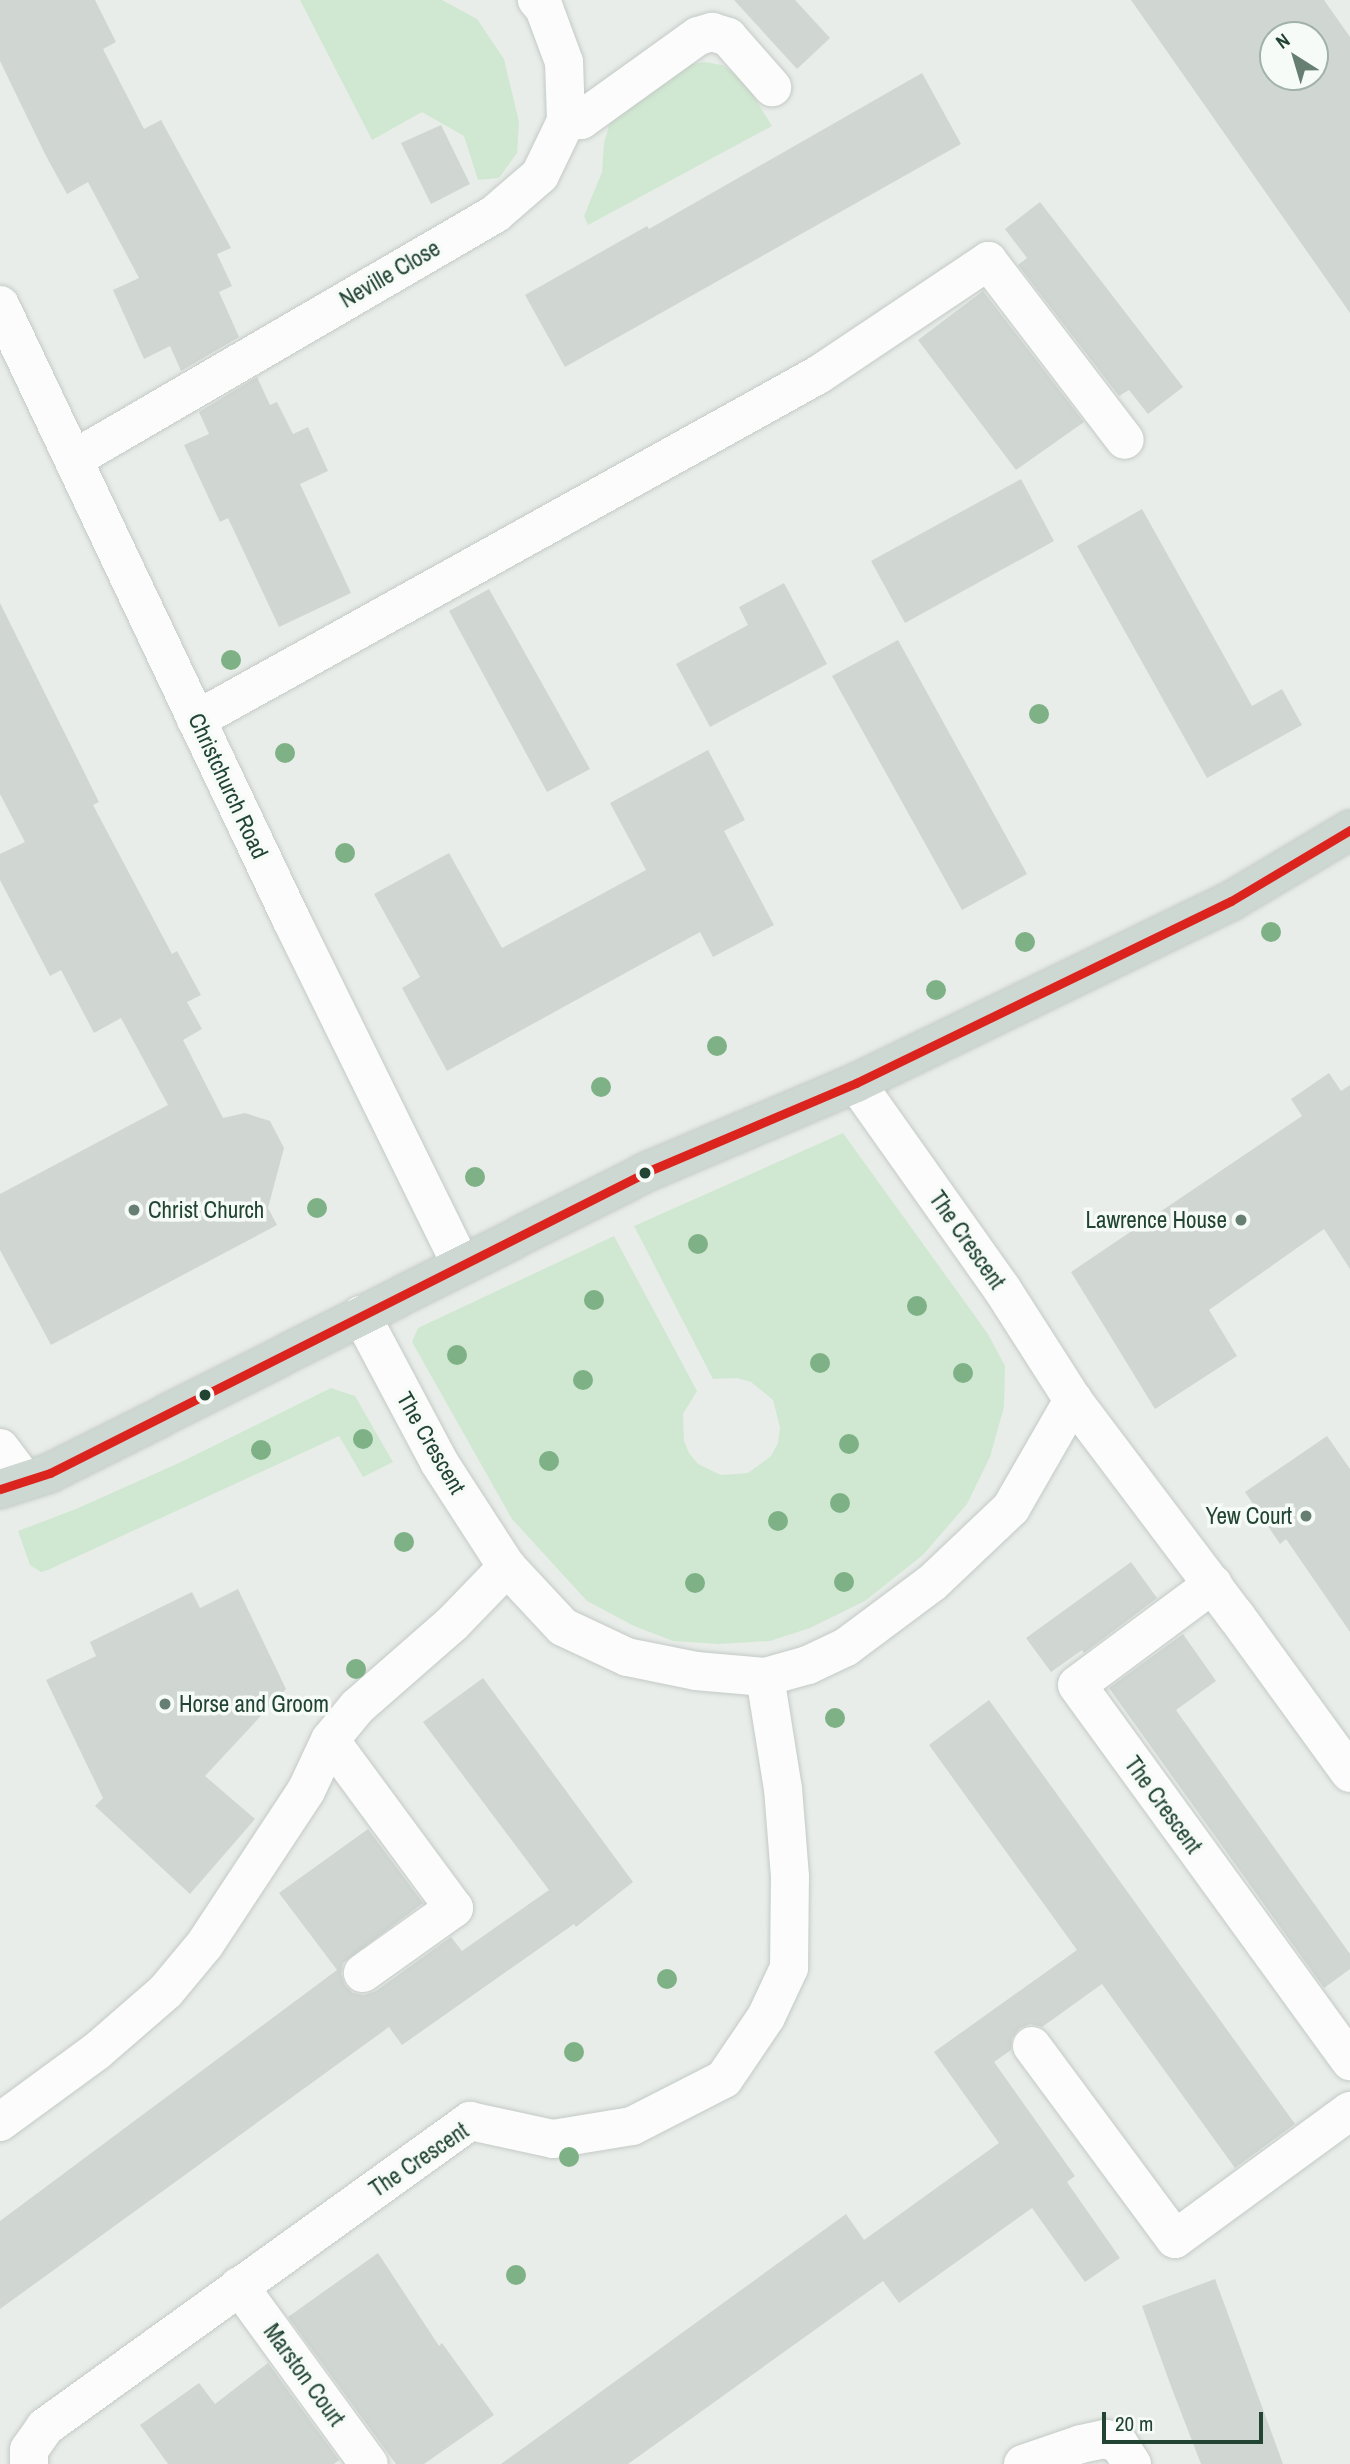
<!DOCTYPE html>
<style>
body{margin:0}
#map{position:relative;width:1350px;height:2464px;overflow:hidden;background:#e8ede9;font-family:"Archivo Narrow",sans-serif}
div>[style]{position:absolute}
.green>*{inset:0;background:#d0e8d1}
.building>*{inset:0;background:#d0d6d2}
.roads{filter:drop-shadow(0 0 2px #c4cac6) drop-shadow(0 0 2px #c4cac6)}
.minor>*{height:38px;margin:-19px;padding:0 19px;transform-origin:19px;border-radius:19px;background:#fcfcfc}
.major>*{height:38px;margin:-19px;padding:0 19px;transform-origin:19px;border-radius:19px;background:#ced8d3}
.bus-1>*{height:9px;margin:-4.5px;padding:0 4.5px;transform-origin:4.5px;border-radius:4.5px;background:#dc241f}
.trees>*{width:20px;height:20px;margin:-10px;border-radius:50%;background:#7eb185}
.dots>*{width:19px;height:19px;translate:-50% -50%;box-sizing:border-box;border:4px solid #f7fbf8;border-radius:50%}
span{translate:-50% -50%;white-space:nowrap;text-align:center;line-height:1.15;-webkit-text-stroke:7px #f7fbf8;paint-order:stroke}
.street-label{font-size:23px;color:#214433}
.poi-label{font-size:23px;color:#214433}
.left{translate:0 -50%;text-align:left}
.right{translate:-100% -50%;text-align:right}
.north{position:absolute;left:1259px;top:21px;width:70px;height:70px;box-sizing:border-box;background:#f7fbf8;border:2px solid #a1b2a9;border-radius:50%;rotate:323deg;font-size:19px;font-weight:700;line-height:28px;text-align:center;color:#214433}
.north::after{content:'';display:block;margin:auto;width:24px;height:32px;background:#677f73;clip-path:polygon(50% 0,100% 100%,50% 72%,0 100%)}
.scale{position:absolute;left:1102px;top:2412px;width:161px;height:32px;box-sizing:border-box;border:4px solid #214433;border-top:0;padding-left:9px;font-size:21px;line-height:24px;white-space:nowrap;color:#214433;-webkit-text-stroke:5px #f7fbf8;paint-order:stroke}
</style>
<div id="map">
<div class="green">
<i style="clip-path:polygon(300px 0,442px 0,477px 19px,504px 59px,519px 122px,517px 153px,499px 178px,478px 180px,464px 136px,422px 112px,372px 140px)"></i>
<i style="clip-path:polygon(704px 62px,722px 65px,743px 79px,772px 126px,588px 225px,584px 216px,602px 172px,604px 143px,612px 115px,675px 67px)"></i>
<i style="clip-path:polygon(843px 1133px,988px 1334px,1005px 1366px,1004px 1407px,990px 1457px,967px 1504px,923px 1555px,865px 1601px,810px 1628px,770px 1641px,719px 1644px,673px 1641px,634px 1626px,587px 1601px,512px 1519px,412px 1342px,418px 1328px,614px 1236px,697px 1391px,683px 1414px,684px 1441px,689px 1453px,698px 1464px,721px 1475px,748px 1473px,771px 1456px,778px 1443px,780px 1428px,773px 1400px,751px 1382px,737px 1378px,713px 1379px,634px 1226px)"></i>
<i style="clip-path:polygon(331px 1388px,355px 1396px,393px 1462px,363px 1477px,339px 1436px,48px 1570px,41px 1572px,30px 1565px,18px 1531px,76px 1509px,181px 1462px)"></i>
</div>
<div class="building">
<i style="clip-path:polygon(0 0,95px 0,116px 42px,103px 49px,144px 129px,161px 120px,231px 248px,217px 254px,232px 286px,219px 292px,239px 337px,181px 371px,170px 346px,144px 359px,113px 290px,139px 278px,88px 182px,67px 194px,46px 156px,0 61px)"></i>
<i style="clip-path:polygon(734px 0,795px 0,830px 38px,797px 69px)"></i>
<i style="clip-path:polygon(evenodd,1131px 0,1324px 0,1350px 37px,1350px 313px,1131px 0,1273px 35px,1315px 35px,1315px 77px,1273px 77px,1273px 35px)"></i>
<i style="clip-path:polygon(922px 73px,961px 144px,565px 367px,525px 295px,647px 226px,649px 229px)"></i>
<i style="clip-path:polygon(441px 125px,470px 184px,431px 204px,401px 143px)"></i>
<i style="clip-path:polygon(1040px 202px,1183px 387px,1148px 414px,1129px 390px,1119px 396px,1018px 265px,1027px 258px,1005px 229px)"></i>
<i style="clip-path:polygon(983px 291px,1084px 422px,1016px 470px,918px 340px)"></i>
<i style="clip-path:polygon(257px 377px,270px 405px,277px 402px,293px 434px,308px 427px,328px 471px,300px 484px,351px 593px,279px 627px,228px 518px,220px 522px,184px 445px,209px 434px,199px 412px)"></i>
<i style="clip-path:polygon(1021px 479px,1054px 541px,905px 623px,871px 561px)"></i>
<i style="clip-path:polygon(1142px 509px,1252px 706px,1282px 689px,1302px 725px,1207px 778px,1077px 546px)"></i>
<i style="clip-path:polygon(784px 583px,827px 664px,710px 727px,676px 664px,748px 625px,739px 607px)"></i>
<i style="clip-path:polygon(489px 589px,590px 769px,547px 792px,449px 611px)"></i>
<i style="clip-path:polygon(0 603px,99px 802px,93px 805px,172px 954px,177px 951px,201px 995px,187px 1002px,202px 1029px,183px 1040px,223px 1118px,245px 1113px,270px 1121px,284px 1148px,268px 1208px,277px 1225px,51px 1345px,0 1250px,0 1194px,168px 1105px,121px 1018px,94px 1033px,61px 970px,50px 976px,0 880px,0 854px,25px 842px,0 794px)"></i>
<i style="clip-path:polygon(898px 640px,1027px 874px,962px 910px,832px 676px)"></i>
<i style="clip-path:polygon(708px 750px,745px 820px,724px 831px,774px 925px,713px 957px,700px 932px,447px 1071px,402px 988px,420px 977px,374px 894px,449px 853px,502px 948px,646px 870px,610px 803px)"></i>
<i style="clip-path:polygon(1329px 1073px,1341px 1091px,1350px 1085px,1350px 1269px,1324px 1229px,1209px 1310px,1237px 1356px,1155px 1409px,1071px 1272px,1302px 1116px,1291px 1099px)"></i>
<i style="clip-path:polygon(1327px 1436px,1350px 1469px,1350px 1632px,1286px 1539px,1280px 1544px,1245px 1492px)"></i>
<i style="clip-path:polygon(1131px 1562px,1157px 1598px,1084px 1653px,1082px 1650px,1051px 1672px,1026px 1638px)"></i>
<i style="clip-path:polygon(238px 1589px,286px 1689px,205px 1776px,255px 1819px,190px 1894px,95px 1806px,103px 1798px,46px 1680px,96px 1656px,90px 1642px,192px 1592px,200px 1608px)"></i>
<i style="clip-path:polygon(1183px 1634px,1216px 1681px,1176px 1710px,1350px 1954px,1350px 1969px,1324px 1988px,1109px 1688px)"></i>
<i style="clip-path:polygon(483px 1678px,633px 1882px,576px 1927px,574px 1924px,402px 2045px,389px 2027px,0 2309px,0 2221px,337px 1970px,279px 1893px,368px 1829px,423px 1903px,343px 1963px,341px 1974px,345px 1985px,353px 1993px,364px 1995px,376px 1991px,451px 1937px,462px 1951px,549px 1890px,423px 1722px)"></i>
<i style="clip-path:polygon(989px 1700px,1295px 2124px,1235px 2168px,1102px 1984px,1042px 2027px,1030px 2024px,1020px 2028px,1012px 2038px,1011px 2050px,994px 2062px,1075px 2176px,1067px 2182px,1120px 2258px,1085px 2282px,1032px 2208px,899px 2303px,883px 2281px,628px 2464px,501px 2464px,846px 2214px,864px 2240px,999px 2143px,934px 2052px,1077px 1950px,929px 1745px)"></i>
<i style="clip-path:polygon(378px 2253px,439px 2346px,442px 2343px,494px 2415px,424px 2464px,396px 2464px,288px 2317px)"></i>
<i style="clip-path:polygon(1215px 2279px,1235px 2333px,1283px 2464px,1201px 2464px,1172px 2389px,1142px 2306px)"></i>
<i style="clip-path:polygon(268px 2363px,339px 2460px,334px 2464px,168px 2464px,140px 2425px,199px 2383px,215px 2404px)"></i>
</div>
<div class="roads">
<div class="minor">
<i style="left:566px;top:121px;width:15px;rotate:-4deg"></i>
<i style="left:581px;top:120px;width:144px;rotate:-35.7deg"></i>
<i style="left:698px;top:36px;width:15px;rotate:-16deg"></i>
<i style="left:712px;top:32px;width:17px;rotate:17deg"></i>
<i style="left:728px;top:37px;width:67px;rotate:48.7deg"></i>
<i style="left:0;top:305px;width:679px;rotate:64.64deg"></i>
<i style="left:291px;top:919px;width:385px;rotate:63.8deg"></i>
<i style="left:74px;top:459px;width:488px;rotate:-30.2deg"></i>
<i style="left:496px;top:213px;width:58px;rotate:-40.8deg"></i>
<i style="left:540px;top:175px;width:60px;rotate:-64.3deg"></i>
<i style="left:566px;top:121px;width:59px;rotate:-91.9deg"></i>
<i style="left:564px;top:62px;width:58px;rotate:-110.3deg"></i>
<i style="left:544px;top:8px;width:11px;rotate:-131deg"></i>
<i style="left:196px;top:720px;width:711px;rotate:-29.02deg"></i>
<i style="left:818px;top:375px;width:205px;rotate:-33.8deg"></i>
<i style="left:988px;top:261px;width:225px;rotate:52.6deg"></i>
<i style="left:361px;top:1315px;width:166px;rotate:62deg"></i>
<i style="left:439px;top:1462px;width:125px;rotate:57.1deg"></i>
<i style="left:507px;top:1567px;width:82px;rotate:47deg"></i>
<i style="left:563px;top:1627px;width:71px;rotate:25.1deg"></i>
<i style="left:627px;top:1657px;width:70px;rotate:11.5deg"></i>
<i style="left:696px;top:1671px;width:69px;rotate:5deg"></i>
<i style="left:765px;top:1677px;width:45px;rotate:-15.6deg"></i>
<i style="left:808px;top:1665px;width:42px;rotate:-25.3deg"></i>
<i style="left:846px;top:1647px;width:107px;rotate:-36.7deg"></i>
<i style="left:932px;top:1583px;width:109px;rotate:-43.5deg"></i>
<i style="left:1011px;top:1508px;width:125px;rotate:-60.1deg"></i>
<i style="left:1073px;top:1400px;width:132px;rotate:-122.6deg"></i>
<i style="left:1002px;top:1289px;width:252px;rotate:-125.3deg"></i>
<i style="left:1073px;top:1400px;width:271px;rotate:53deg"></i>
<i style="left:1236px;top:1616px;width:194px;rotate:54deg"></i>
<i style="left:0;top:1448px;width:41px;rotate:52.9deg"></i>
<i style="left:1213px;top:1584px;width:169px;rotate:143.4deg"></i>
<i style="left:1077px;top:1685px;width:465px;rotate:54deg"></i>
<i style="left:330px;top:1740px;width:209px;rotate:53.6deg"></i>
<i style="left:454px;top:1908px;width:112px;rotate:144.5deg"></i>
<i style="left:1032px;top:2046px;width:240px;rotate:53.5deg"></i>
<i style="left:1175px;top:2239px;width:217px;rotate:-36.2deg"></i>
<i style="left:0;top:2122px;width:120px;rotate:-36.2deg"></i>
<i style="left:97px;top:2051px;width:91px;rotate:-41deg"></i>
<i style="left:166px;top:1991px;width:61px;rotate:-50.3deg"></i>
<i style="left:205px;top:1944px;width:183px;rotate:-56.6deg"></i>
<i style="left:306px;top:1791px;width:56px;rotate:-64.8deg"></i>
<i style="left:330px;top:1740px;width:43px;rotate:-50.7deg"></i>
<i style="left:357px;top:1707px;width:128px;rotate:-41.2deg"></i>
<i style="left:453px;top:1623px;width:78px;rotate:-46deg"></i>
<i style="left:239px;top:2286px;width:220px;rotate:53.9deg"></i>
<i style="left:29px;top:2464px;width:14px;rotate:-90deg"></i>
<i style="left:29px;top:2450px;width:28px;rotate:-55deg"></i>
<i style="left:45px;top:2427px;width:524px;rotate:-35.75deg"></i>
<i style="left:470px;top:2121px;width:85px;rotate:12.2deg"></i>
<i style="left:553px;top:2139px;width:80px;rotate:-9.3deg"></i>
<i style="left:632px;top:2126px;width:103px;rotate:-27.1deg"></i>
<i style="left:724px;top:2079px;width:75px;rotate:-55.9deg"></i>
<i style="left:766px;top:2017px;width:54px;rotate:-64.9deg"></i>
<i style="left:789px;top:1968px;width:91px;rotate:-89.4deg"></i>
<i style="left:790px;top:1877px;width:88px;rotate:-94.5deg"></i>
<i style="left:783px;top:1789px;width:113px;rotate:-99.1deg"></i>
<i style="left:1023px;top:2464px;width:61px;rotate:-19deg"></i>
<i style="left:1081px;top:2444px;width:25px;rotate:-12deg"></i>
<i style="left:1105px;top:2439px;width:15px;rotate:20deg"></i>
<i style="left:1119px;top:2444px;width:24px;rotate:57deg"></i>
</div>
<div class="major">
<i style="left:0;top:1489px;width:52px;rotate:-17.7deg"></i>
<i style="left:50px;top:1473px;width:673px;rotate:-26.76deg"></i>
<i style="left:651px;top:1170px;width:223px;rotate:-23deg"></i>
<i style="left:856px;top:1083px;width:417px;rotate:-25.9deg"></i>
<i style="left:1231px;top:901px;width:139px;rotate:-30.8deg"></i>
</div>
</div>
<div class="bus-1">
<i style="left:0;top:1489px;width:52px;rotate:-17.7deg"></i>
<i style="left:50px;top:1473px;width:673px;rotate:-26.76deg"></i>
<i style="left:651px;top:1170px;width:223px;rotate:-23deg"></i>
<i style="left:856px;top:1083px;width:417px;rotate:-25.9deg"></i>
<i style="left:1231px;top:901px;width:139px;rotate:-30.8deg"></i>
</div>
<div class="trees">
<i style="left:231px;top:660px"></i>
<i style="left:1039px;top:714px"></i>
<i style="left:285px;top:753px"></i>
<i style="left:345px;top:853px"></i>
<i style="left:1271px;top:932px"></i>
<i style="left:1025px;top:942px"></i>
<i style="left:936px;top:990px"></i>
<i style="left:717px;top:1046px"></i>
<i style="left:601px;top:1087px"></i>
<i style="left:475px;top:1177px"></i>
<i style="left:317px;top:1208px"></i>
<i style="left:698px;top:1244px"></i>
<i style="left:594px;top:1300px"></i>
<i style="left:917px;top:1306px"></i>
<i style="left:457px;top:1355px"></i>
<i style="left:820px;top:1363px"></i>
<i style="left:963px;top:1373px"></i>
<i style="left:583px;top:1380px"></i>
<i style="left:363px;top:1439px"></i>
<i style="left:849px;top:1444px"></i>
<i style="left:261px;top:1450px"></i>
<i style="left:549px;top:1461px"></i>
<i style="left:840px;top:1503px"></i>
<i style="left:778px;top:1521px"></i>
<i style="left:404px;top:1542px"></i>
<i style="left:844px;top:1582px"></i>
<i style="left:695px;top:1583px"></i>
<i style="left:356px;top:1669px"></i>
<i style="left:835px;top:1718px"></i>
<i style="left:667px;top:1979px"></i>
<i style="left:574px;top:2052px"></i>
<i style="left:569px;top:2157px"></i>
<i style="left:516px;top:2275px"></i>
</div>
<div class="dots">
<i style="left:645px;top:1173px;background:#214433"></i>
<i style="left:134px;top:1210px;background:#677f73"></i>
<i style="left:1241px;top:1220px;background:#677f73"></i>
<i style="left:205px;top:1395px;background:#214433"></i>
<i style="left:1306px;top:1516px;background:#677f73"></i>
<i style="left:165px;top:1704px;background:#677f73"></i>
</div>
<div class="street-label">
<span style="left:390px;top:274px;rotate:-30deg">Neville Close</span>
<span style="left:228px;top:786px;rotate:65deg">Christchurch Road</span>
<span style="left:967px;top:1240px;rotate:55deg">The Crescent</span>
<span style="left:431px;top:1443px;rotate:60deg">The Crescent</span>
<span style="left:1163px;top:1805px;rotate:54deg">The Crescent</span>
<span style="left:419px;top:2160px;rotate:-34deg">The Crescent</span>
<span style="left:304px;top:2375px;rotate:54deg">Marston Court</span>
</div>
<div class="poi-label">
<span class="left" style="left:148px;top:1210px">Christ Church</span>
<span class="right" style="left:1227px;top:1220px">Lawrence House</span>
<span class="right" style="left:1292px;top:1516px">Yew Court</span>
<span class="left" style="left:179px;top:1704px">Horse and Groom</span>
</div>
<div class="north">N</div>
<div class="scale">20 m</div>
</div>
